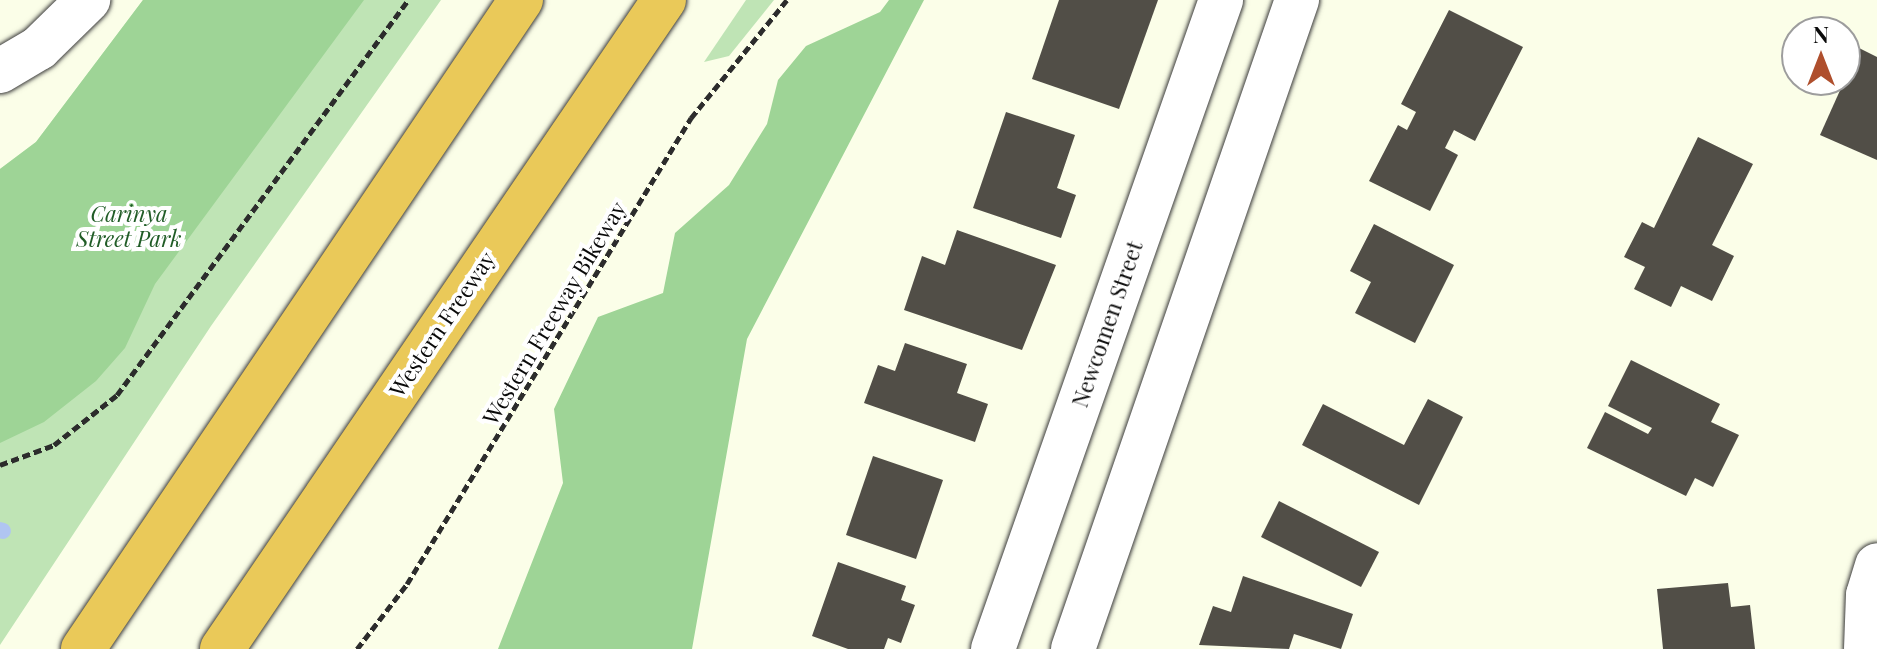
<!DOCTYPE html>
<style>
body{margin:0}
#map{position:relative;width:1877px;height:649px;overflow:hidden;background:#fbfee8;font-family:"Playfair Display",serif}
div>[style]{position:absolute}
.green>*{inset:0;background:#bfe4b5}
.forest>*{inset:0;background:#9ed496}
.stream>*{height:16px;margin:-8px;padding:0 8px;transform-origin:8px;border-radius:8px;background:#b0c5f1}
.building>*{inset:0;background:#514e47}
.path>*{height:5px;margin-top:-2.5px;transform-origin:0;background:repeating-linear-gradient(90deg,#2c2c2c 0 8px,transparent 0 12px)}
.roads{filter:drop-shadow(0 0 2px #3d3d3d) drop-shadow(0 0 2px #3d3d3d)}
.minor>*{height:44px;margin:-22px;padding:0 22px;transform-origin:22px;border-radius:22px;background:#fff}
.highway>*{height:44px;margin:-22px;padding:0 22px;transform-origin:22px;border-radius:22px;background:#eac959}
span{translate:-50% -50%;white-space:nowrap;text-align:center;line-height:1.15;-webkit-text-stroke:8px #fff;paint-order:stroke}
.park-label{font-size:22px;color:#205c26;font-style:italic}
.street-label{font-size:22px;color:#0a0a0a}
.north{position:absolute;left:1781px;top:16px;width:80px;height:80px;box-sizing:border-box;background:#fff;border:2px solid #9d9d9d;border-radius:50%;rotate:0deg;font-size:22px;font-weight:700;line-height:32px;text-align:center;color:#0a0a0a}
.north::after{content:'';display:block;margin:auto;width:28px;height:36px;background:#af4f2d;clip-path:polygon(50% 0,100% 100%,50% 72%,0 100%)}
</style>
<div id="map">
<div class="green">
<i style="clip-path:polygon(143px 0,441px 0,211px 326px,0 645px,0 169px,36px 142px)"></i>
<i style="clip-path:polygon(746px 0,774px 0,729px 56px,704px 62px)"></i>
</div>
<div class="forest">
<i style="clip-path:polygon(143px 0,364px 0,155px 284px,125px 348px,96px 381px,44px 422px,0 443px,0 169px,36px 142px)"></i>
<i style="clip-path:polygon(889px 0,924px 0,747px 339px,692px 649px,498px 649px,563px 483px,554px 409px,598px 317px,663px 293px,675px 233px,729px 185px,767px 124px,778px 80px,806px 46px,880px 12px)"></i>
</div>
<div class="stream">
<i style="left:0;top:530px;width:3px;rotate:18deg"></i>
</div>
<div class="building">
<i style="clip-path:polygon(1059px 0,1158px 0,1119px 109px,1032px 79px)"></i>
<i style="clip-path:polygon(1449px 10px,1523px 47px,1475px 141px,1454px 130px,1445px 148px,1458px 155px,1430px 211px,1369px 181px,1398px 125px,1407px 130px,1416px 112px,1401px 104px)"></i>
<i style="clip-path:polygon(1859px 48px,1877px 57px,1877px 160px,1820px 135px)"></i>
<i style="clip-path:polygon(1006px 112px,1075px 135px,1057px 188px,1076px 195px,1061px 238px,973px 208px)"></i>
<i style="clip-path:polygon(1698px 137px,1753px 164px,1712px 245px,1734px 256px,1712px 301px,1681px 286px,1671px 307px,1634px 289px,1645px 267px,1624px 257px,1642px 222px,1654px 228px)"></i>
<i style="clip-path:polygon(1374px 224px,1454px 265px,1415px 343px,1355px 313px,1371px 282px,1350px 271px)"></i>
<i style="clip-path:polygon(957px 230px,1056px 265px,1022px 350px,904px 310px,922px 256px,945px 265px)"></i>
<i style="clip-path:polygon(905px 343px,967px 364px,957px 393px,988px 404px,975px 442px,864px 403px,878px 365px,895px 371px)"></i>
<i style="clip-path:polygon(1631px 360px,1720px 404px,1711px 422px,1739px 435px,1713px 487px,1695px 478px,1686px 496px,1587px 448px,1605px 412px,1648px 434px,1652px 428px,1608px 406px)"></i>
<i style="clip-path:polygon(1428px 399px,1463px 417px,1419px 505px,1302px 445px,1323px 404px,1404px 445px)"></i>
<i style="clip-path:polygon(873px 456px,943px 480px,916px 559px,846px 535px)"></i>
<i style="clip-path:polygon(1279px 501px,1379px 552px,1361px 587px,1261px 537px)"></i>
<i style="clip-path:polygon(838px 562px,906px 586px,901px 600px,915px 605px,901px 643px,888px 638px,884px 649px,848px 649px,812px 636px)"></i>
<i style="clip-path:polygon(1243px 576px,1353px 614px,1341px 649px,1294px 634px,1289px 649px,1199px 645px,1213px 606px,1231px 612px)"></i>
<i style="clip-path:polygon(1728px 583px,1731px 607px,1750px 605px,1755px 649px,1663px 649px,1657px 589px)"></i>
</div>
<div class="path">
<i style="left:0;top:465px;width:58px;rotate:-20.3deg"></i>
<i style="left:54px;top:445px;width:80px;rotate:-38.4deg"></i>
<i style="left:117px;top:395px;width:491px;rotate:-53.6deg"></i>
<i style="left:357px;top:649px;width:82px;rotate:-52.4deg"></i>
<i style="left:407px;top:584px;width:546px;rotate:-58.64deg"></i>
<i style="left:691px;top:118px;width:152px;rotate:-50.9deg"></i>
</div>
<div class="roads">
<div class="minor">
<i style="left:0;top:71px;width:45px;rotate:-30.5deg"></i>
<i style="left:39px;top:48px;width:69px;rotate:-44.4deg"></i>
<i style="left:993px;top:649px;width:688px;rotate:-70.64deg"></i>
<i style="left:1073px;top:649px;width:687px;rotate:-70.96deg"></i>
<i style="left:1866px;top:649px;width:54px;rotate:-87.9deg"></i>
<i style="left:1868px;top:595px;width:31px;rotate:-73deg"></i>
</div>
<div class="highway">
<i style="left:83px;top:649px;width:783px;rotate:-55.99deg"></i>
<i style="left:222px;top:649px;width:785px;rotate:-55.74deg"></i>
</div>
</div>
<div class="park-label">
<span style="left:129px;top:226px">Carinya<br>Street Park</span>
</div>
<div class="street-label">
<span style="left:554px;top:313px;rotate:-59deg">Western Freeway Bikeway</span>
<span style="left:442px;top:324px;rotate:-56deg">Western Freeway</span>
<span style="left:1107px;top:324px;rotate:-71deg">Newcomen Street</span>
</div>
<div class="north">N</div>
</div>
